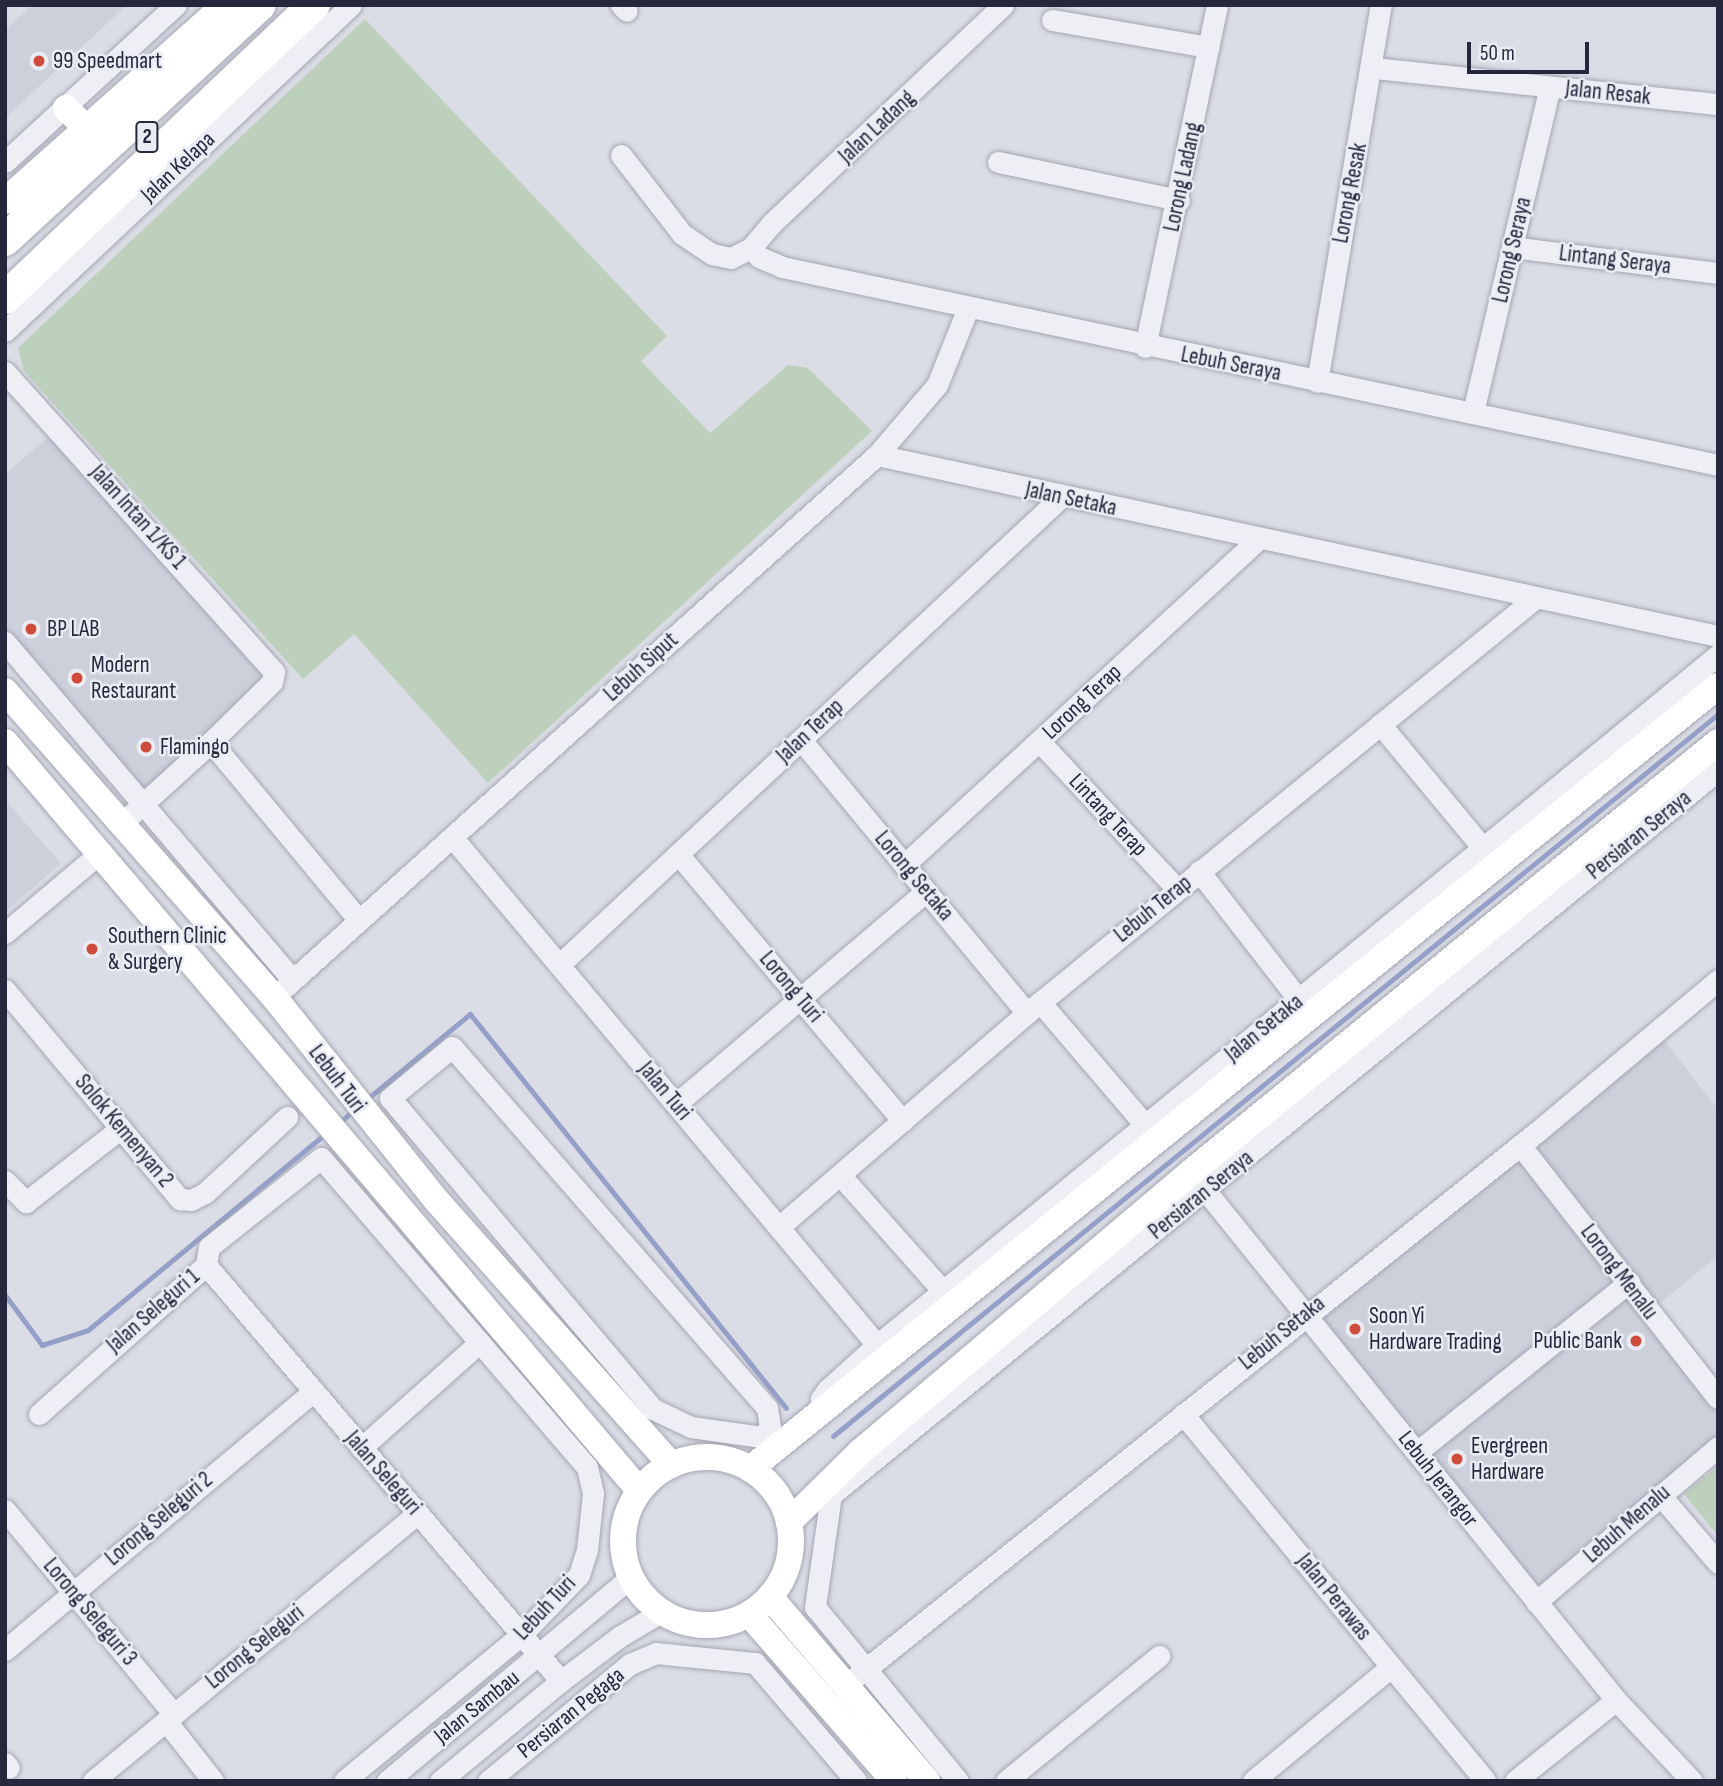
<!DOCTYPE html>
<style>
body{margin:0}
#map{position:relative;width:1723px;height:1786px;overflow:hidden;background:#dbdde6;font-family:"Sofia Sans Condensed",sans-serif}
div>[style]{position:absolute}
.built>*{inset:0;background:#cdcfdb}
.green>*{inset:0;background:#bcd0bc}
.stream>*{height:5px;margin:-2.5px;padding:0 2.5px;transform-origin:2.5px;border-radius:2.5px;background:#94a0c8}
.roads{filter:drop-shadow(0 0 2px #a4a6b3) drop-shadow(0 0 2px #a4a6b3)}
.minor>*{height:21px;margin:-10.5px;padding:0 10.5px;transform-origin:10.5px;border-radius:10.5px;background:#eeeef5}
.major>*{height:26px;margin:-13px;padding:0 13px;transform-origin:13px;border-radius:13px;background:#fff}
.major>.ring{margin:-13px;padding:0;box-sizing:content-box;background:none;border:26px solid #fff;border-radius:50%}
.highway>*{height:32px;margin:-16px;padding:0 16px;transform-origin:16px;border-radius:16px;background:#fff}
.dots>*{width:19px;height:19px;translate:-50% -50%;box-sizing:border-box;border:4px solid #eaecf4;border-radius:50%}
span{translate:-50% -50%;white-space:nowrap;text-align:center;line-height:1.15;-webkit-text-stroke:5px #eaecf4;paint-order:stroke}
.shield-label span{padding:2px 5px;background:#eaecf4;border:2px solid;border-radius:5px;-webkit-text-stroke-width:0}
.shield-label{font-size:21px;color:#25273d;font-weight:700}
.poi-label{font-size:23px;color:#25273d}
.left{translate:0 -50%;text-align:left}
.right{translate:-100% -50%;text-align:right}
.street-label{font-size:23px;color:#25273d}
.frame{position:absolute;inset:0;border:7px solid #25273d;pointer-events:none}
.scale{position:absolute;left:1467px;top:42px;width:122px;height:32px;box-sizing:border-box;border:4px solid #25273d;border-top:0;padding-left:9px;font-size:21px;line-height:24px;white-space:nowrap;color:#25273d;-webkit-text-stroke:5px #eaecf4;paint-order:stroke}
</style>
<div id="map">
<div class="built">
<i style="clip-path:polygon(32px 5px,127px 5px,5px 118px,5px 30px)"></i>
<i style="clip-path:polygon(52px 434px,266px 669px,266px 680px,145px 794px,5px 633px,5px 474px)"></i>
<i style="clip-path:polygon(5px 800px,61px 863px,5px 912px)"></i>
<i style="clip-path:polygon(1662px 1038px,1718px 1109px,1718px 1256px,1645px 1315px,1718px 1407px,1718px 1441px,1538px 1591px,1315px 1314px)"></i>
</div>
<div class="green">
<i style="clip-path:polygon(365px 19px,667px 336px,641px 361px,710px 433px,788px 365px,808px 368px,872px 431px,488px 783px,354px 634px,303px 679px,24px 371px,18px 348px)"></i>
<i style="clip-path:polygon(1718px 1466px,1718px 1536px,1684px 1494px)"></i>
</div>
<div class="stream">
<i style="left:366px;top:1100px;width:135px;rotate:-39.6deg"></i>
<i style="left:470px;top:1014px;width:505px;rotate:51.27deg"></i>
<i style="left:339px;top:1123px;width:21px;rotate:-41deg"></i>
<i style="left:5px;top:1295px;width:62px;rotate:53.5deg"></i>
<i style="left:42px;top:1345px;width:48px;rotate:-18.1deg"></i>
<i style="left:88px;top:1330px;width:309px;rotate:-39.6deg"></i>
<i style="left:833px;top:1436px;width:1142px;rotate:-39.21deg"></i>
</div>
<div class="roads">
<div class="minor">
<i style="left:621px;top:5px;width:8px;rotate:45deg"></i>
<i style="left:1052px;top:20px;width:159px;rotate:9.8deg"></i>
<i style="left:1374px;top:68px;width:346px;rotate:6deg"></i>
<i style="left:621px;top:155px;width:100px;rotate:52.3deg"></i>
<i style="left:682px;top:234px;width:36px;rotate:34deg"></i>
<i style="left:712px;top:254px;width:19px;rotate:12deg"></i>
<i style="left:731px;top:258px;width:22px;rotate:-27deg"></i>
<i style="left:5px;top:162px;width:232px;rotate:-42.6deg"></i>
<i style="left:998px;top:162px;width:185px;rotate:11.9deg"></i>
<i style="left:1512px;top:247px;width:208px;rotate:7.2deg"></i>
<i style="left:751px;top:248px;width:12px;rotate:48deg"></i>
<i style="left:759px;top:257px;width:25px;rotate:23deg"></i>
<i style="left:782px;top:267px;width:957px;rotate:11.94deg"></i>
<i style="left:751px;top:248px;width:31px;rotate:-50deg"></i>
<i style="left:771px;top:224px;width:319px;rotate:-43.3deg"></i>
<i style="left:5px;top:331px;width:475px;rotate:-43.3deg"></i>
<i style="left:1145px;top:347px;width:349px;rotate:-78.1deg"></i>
<i style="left:5px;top:372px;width:403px;rotate:48.1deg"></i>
<i style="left:274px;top:672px;width:10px;rotate:101deg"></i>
<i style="left:272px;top:682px;width:86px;rotate:135.5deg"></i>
<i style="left:211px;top:742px;width:119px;rotate:137.7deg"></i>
<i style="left:1317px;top:382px;width:382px;rotate:-80.4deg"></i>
<i style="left:1473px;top:412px;width:334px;rotate:-76.7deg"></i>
<i style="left:877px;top:455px;width:860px;rotate:12.15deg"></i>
<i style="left:5px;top:642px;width:444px;rotate:49.6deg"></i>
<i style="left:1380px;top:724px;width:161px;rotate:50.3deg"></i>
<i style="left:801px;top:740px;width:354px;rotate:50.4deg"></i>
<i style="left:1039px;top:741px;width:202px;rotate:47deg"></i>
<i style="left:211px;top:742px;width:231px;rotate:50.3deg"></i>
<i style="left:452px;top:837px;width:662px;rotate:50.08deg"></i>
<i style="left:678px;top:854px;width:349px;rotate:49.9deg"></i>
<i style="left:904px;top:865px;width:482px;rotate:-42.6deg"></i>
<i style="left:1199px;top:871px;width:163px;rotate:52.2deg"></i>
<i style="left:5px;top:933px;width:126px;rotate:-40.2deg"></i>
<i style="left:559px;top:965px;width:686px;rotate:-42.99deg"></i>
<i style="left:5px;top:990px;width:273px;rotate:50.1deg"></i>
<i style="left:180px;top:1199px;width:11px;rotate:5deg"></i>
<i style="left:191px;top:1200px;width:16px;rotate:-27deg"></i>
<i style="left:205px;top:1193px;width:112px;rotate:-42.8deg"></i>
<i style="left:274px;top:997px;width:811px;rotate:-41.95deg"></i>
<i style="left:877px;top:455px;width:92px;rotate:-49.4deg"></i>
<i style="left:937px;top:385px;width:83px;rotate:-68.1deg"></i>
<i style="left:1040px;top:1002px;width:162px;rotate:49.5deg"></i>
<i style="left:452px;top:1047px;width:479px;rotate:48.9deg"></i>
<i style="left:767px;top:1408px;width:19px;rotate:81deg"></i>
<i style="left:770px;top:1427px;width:13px;rotate:129deg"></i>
<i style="left:762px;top:1437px;width:72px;rotate:-172deg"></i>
<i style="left:691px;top:1427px;width:42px;rotate:-154.7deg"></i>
<i style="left:653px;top:1409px;width:407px;rotate:-130.2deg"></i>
<i style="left:390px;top:1098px;width:80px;rotate:-39.4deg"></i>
<i style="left:676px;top:1104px;width:328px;rotate:-40.4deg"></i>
<i style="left:1520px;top:1145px;width:321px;rotate:52deg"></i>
<i style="left:840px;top:1175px;width:155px;rotate:48.4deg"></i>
<i style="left:1197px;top:1180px;width:668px;rotate:51.14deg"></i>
<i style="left:1616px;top:1700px;width:111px;rotate:46.8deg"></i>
<i style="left:5px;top:1181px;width:30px;rotate:45deg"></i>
<i style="left:26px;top:1202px;width:120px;rotate:-37.9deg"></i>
<i style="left:779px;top:1227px;width:328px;rotate:-40.8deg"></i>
<i style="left:1027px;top:1013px;width:655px;rotate:-39.23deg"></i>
<i style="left:206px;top:1265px;width:547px;rotate:49.52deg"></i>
<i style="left:824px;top:1407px;width:9px;rotate:-111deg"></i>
<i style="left:821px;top:1399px;width:11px;rotate:-56deg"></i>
<i style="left:827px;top:1390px;width:67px;rotate:-42deg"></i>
<i style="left:877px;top:1345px;width:1088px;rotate:-39.37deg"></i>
<i style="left:39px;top:1414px;width:224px;rotate:-41.7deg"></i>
<i style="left:206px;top:1265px;width:18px;rotate:-81deg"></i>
<i style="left:209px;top:1247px;width:143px;rotate:-38.5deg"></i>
<i style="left:321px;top:1158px;width:408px;rotate:49.3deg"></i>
<i style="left:587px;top:1467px;width:27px;rotate:77deg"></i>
<i style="left:593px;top:1493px;width:57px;rotate:96deg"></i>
<i style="left:587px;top:1550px;width:26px;rotate:108deg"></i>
<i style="left:579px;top:1575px;width:83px;rotate:134deg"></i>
<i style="left:521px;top:1635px;width:229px;rotate:140.5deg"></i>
<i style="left:1183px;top:1414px;width:475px;rotate:50.5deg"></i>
<i style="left:361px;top:1448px;width:159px;rotate:-41.7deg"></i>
<i style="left:1417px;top:1452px;width:272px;rotate:-38.7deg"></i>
<i style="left:1660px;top:1495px;width:89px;rotate:49.5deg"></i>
<i style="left:5px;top:1510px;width:265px;rotate:50.4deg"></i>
<i style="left:1536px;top:1602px;width:239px;rotate:-40.4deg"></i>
<i style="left:5px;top:1650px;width:403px;rotate:-40deg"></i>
<i style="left:857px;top:1676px;width:872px;rotate:-38.67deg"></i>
<i style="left:1538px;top:1131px;width:235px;rotate:-40deg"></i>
<i style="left:166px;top:1721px;width:76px;rotate:51.9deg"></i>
<i style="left:5px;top:1763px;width:6px;rotate:51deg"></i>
<i style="left:93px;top:1781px;width:421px;rotate:-39.5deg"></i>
<i style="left:387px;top:1781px;width:317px;rotate:-39.9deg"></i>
<i style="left:440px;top:1781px;width:157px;rotate:-39.6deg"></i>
<i style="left:561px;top:1681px;width:73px;rotate:-37.2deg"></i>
<i style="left:619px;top:1637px;width:49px;rotate:-30.8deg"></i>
<i style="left:488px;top:1781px;width:184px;rotate:-39.5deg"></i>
<i style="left:630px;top:1664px;width:28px;rotate:-23deg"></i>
<i style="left:656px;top:1653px;width:100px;rotate:5.8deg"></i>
<i style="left:755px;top:1663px;width:155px;rotate:49.4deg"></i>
<i style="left:958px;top:1781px;width:225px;rotate:-129.4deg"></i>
<i style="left:815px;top:1607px;width:113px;rotate:-81.9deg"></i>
<i style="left:831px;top:1495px;width:1146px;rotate:-39.26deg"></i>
<i style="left:1006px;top:1781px;width:198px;rotate:-39.2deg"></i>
<i style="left:1253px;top:1781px;width:179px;rotate:-39.6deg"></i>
<i style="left:1515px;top:1781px;width:129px;rotate:-38.7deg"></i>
</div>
<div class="major">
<i style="left:66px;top:108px;width:27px;rotate:45deg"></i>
<i style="left:5px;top:201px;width:295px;rotate:-41.7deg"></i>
<i style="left:5px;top:691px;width:407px;rotate:48.7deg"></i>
<i style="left:274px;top:997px;width:261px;rotate:51.4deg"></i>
<i style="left:437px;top:1201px;width:353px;rotate:48.4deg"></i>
<i style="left:5px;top:742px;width:981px;rotate:49.72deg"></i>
<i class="ring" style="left:623px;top:1457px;width:142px;height:142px"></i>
<i style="left:750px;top:1469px;width:1245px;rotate:-38.97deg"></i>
<i style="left:789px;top:1522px;width:100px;rotate:-44.6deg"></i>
<i style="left:860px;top:1452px;width:434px;rotate:-40.2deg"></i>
<i style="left:1191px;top:1172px;width:680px;rotate:-39.21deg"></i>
<i style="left:770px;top:1597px;width:242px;rotate:49.5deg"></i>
<i style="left:749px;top:1614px;width:221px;rotate:49deg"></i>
</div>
<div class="highway">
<i style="left:5px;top:240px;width:347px;rotate:-42.7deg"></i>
<i style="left:5px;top:298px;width:426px;rotate:-43.5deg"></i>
</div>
</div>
<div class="dots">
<i style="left:39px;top:61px;background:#d24a39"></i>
<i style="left:31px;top:629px;background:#d24a39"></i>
<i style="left:77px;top:678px;background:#d24a39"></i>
<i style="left:146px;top:747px;background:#d24a39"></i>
<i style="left:92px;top:949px;background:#d24a39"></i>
<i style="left:1355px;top:1329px;background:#d24a39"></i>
<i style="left:1636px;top:1341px;background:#d24a39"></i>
<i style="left:1457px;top:1459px;background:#d24a39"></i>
</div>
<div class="shield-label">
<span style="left:147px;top:137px">2</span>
</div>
<div class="poi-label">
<span class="left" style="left:53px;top:61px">99 Speedmart</span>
<span class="left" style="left:47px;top:629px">BP LAB</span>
<span class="left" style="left:91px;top:678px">Modern<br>Restaurant</span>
<span class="left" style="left:160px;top:747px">Flamingo</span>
<span class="left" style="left:108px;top:949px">Southern Clinic<br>&amp; Surgery</span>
<span class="left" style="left:1369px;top:1329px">Soon Yi<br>Hardware Trading</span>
<span class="right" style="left:1622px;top:1341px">Public Bank</span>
<span class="left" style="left:1471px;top:1459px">Evergreen<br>Hardware</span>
</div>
<div class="street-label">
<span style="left:1608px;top:93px;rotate:6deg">Jalan Resak</span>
<span style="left:877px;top:127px;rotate:-43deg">Jalan Ladang</span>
<span style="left:178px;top:167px;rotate:-43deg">Jalan Kelapa</span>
<span style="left:1183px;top:177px;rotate:-78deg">Lorong Ladang</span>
<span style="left:1350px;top:193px;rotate:-79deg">Lorong Resak</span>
<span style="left:1512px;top:250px;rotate:-77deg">Lorong Seraya</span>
<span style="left:1615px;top:260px;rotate:7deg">Lintang Seraya</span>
<span style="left:1231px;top:364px;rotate:11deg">Lebuh Seraya</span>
<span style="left:1071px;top:499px;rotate:12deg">Jalan Setaka</span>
<span style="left:138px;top:517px;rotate:48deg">Jalan Intan 1/KS 1</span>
<span style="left:641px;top:667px;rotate:-42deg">Lebuh Siput</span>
<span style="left:1082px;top:702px;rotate:-43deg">Lorong Terap</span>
<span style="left:810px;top:731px;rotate:-43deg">Jalan Terap</span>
<span style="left:1108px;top:815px;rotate:47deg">Lintang Terap</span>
<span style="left:1639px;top:835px;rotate:-39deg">Persiaran Seraya</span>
<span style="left:914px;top:876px;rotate:50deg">Lorong Setaka</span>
<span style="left:1153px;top:909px;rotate:-39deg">Lebuh Terap</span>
<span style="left:791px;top:987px;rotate:50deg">Lorong Turi</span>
<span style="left:1264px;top:1028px;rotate:-39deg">Jalan Setaka</span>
<span style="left:337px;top:1079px;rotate:53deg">Lebuh Turi</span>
<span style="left:665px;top:1091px;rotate:50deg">Jalan Turi</span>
<span style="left:124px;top:1131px;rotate:50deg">Solok Kemenyan 2</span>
<span style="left:1201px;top:1195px;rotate:-39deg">Persiaran Seraya</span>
<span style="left:1619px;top:1272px;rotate:53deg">Lorong Menalu</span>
<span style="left:153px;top:1311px;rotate:-41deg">Jalan Seleguri 1</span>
<span style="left:1282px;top:1333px;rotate:-39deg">Lebuh Setaka</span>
<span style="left:383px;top:1473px;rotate:49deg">Jalan Seleguri</span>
<span style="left:1438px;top:1479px;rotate:52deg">Lebuh Jerangor</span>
<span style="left:159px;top:1519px;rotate:-40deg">Lorong Seleguri 2</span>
<span style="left:1627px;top:1524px;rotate:-41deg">Lebuh Menalu</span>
<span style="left:1334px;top:1597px;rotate:51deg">Jalan Perawas</span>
<span style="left:545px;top:1608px;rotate:-47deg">Lebuh Turi</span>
<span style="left:90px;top:1612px;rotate:50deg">Lorong Seleguri 3</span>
<span style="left:255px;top:1647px;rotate:-39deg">Lorong Seleguri</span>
<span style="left:477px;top:1707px;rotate:-39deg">Jalan Sambau</span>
<span style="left:571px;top:1713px;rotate:-39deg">Persiaran Pegaga</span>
</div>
<div class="frame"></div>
<div class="scale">50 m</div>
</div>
